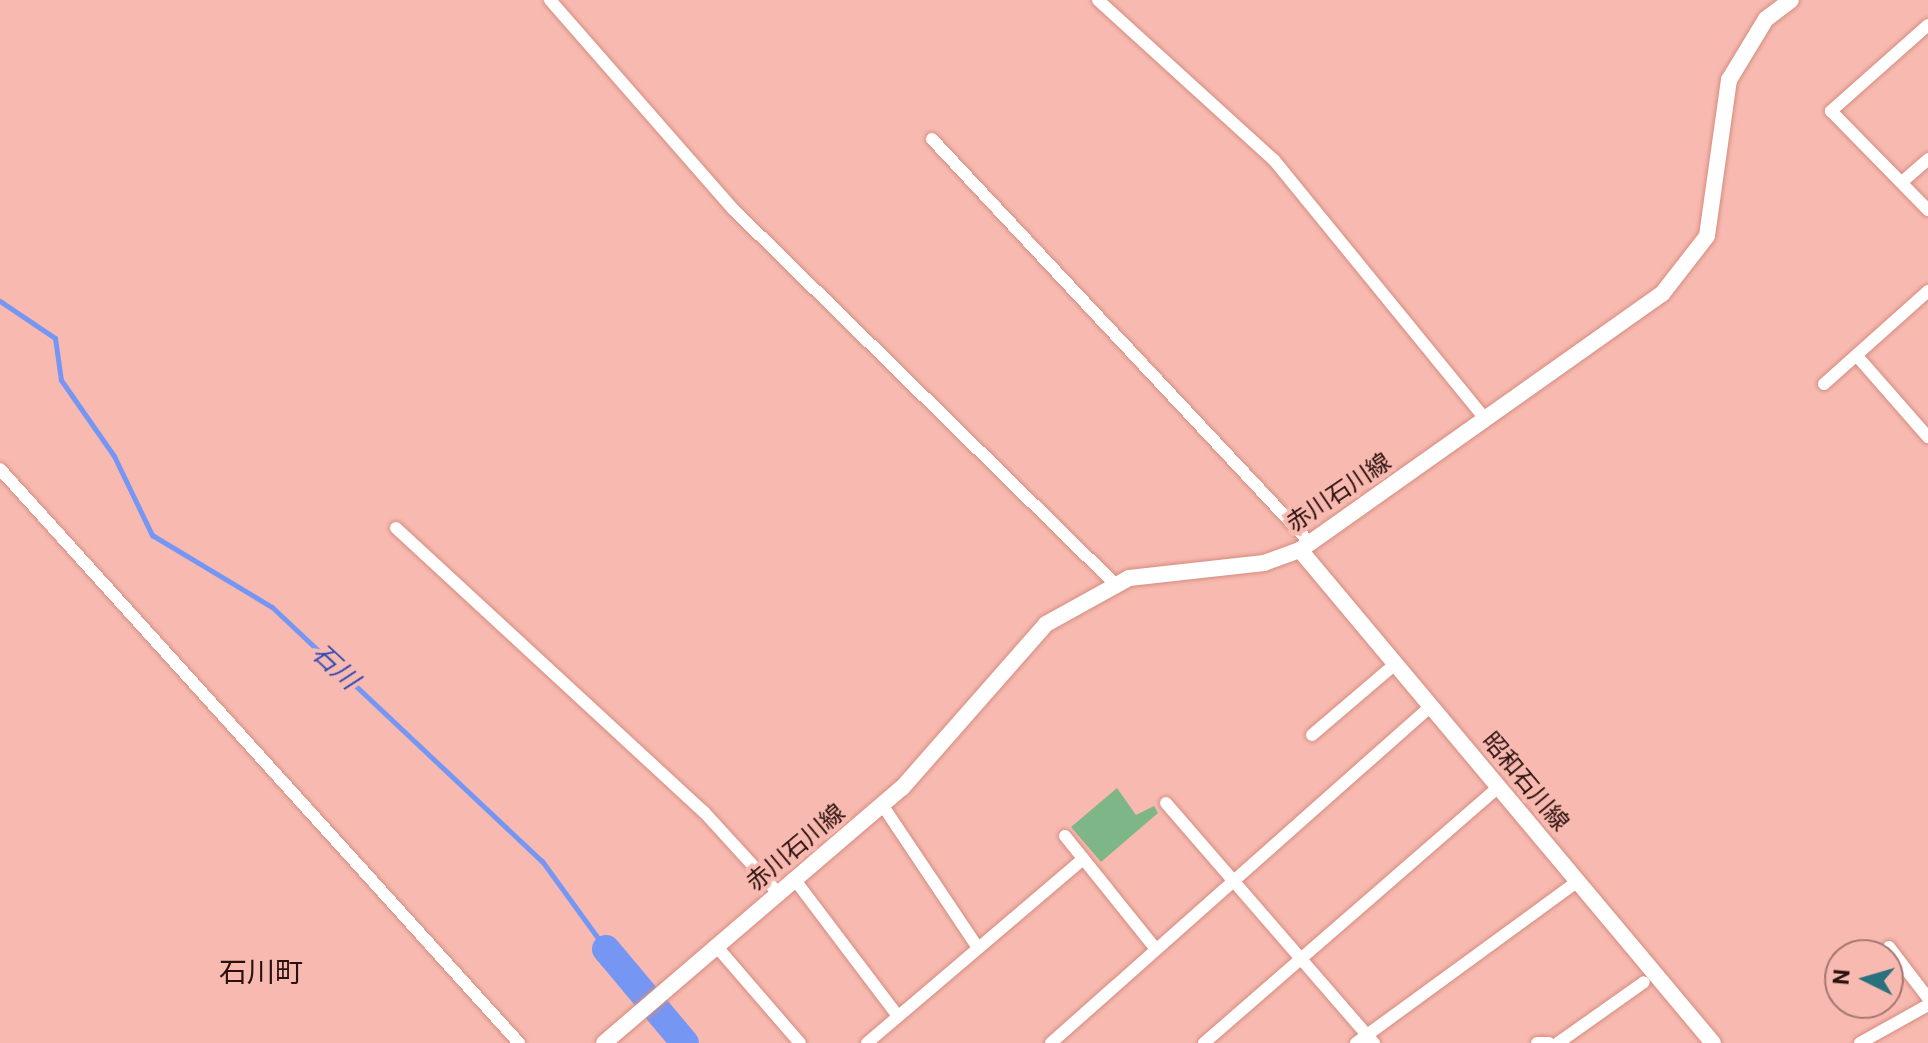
<!DOCTYPE html>
<meta charset="utf-8">
<style>
body{margin:0}
#map{position:relative;width:1928px;height:1043px;overflow:hidden;background:#f8bab0;font-family:Roboto,"Noto Sans JP",sans-serif}
div>[style]{position:absolute}
.green>*{inset:0;background:#7fb687}
.stream>*{height:5px;margin:-2.5px;padding:0 2.5px;transform-origin:2.5px;border-radius:2.5px;background:#7696f4}
.river>*{height:28px;margin:-14px;padding:0 14px;transform-origin:14px;border-radius:14px;background:#7696f4}
.roads{filter:drop-shadow(0 0 2px #d58c81) drop-shadow(0 0 2px #d58c81)}
.minor>*{height:12px;margin:-6px;padding:0 6px;transform-origin:6px;border-radius:6px;background:#fff}
.tertiary>*{height:16px;margin:-8px;padding:0 8px;transform-origin:8px;border-radius:8px;background:#fff}
span{translate:-50% -50%;white-space:nowrap;text-align:center;line-height:1.15;-webkit-text-stroke:8px #f8bab0;paint-order:stroke}
.street-label{font-size:24px;color:#2b100d}
.water-label{font-size:26px;color:#304ab6;font-style:italic}
.quarter-label{font-size:28px;color:#2b100d}
.north{position:absolute;left:1824px;top:939px;width:80px;height:80px;box-sizing:border-box;background:#f8bab0;border:2px solid #a6766f;border-radius:50%;rotate:275deg;font-size:22px;font-weight:700;line-height:32px;text-align:center;color:#2b100d}
.north::after{content:'';display:block;margin:auto;width:28px;height:36px;background:#29717c;clip-path:polygon(50% 0,100% 100%,50% 72%,0 100%)}
</style>
<div id="map">
<div class="green">
<i style="clip-path:polygon(1117px 788px,1136px 815px,1154px 806px,1158px 813px,1101px 862px,1071px 827px)"></i>
</div>
<div class="stream">
<i style="left:0;top:301px;width:66px;rotate:33.9deg"></i>
<i style="left:55px;top:338px;width:42px;rotate:81.9deg"></i>
<i style="left:61px;top:380px;width:93px;rotate:55.1deg"></i>
<i style="left:114px;top:456px;width:88px;rotate:64.3deg"></i>
<i style="left:152px;top:535px;width:140px;rotate:31deg"></i>
<i style="left:272px;top:607px;width:371px;rotate:43.3deg"></i>
<i style="left:542px;top:861px;width:109px;rotate:54deg"></i>
</div>
<div class="river">
<i style="left:606px;top:949px;width:123px;rotate:50deg"></i>
</div>
<div class="roads">
<div class="minor">
<i style="left:550px;top:0;width:278px;rotate:48.8deg"></i>
<i style="left:733px;top:209px;width:534px;rotate:44.47deg"></i>
<i style="left:1098px;top:0;width:238px;rotate:42.3deg"></i>
<i style="left:1274px;top:160px;width:335px;rotate:50.8deg"></i>
<i style="left:1928px;top:25px;width:130px;rotate:138.4deg"></i>
<i style="left:1831px;top:111px;width:139px;rotate:45.6deg"></i>
<i style="left:932px;top:139px;width:553px;rotate:46.9deg"></i>
<i style="left:1902px;top:182px;width:35px;rotate:-41deg"></i>
<i style="left:1857px;top:356px;width:108px;rotate:48.8deg"></i>
<i style="left:1824px;top:384px;width:140px;rotate:-41.8deg"></i>
<i style="left:0;top:469px;width:774px;rotate:47.88deg"></i>
<i style="left:396px;top:528px;width:419px;rotate:42.7deg"></i>
<i style="left:704px;top:812px;width:111px;rotate:47.6deg"></i>
<i style="left:1312px;top:735px;width:109px;rotate:-40.5deg"></i>
<i style="left:1166px;top:803px;width:318px;rotate:49.1deg"></i>
<i style="left:883px;top:806px;width:171px;rotate:56.2deg"></i>
<i style="left:1065px;top:836px;width:144px;rotate:51.2deg"></i>
<i style="left:795px;top:880px;width:171px;rotate:52.9deg"></i>
<i style="left:717px;top:947px;width:127px;rotate:49.2deg"></i>
<i style="left:1889px;top:947px;width:64px;rotate:52.6deg"></i>
<i style="left:867px;top:1043px;width:284px;rotate:-40.4deg"></i>
<i style="left:1051px;top:1043px;width:508px;rotate:-41.57deg"></i>
<i style="left:1204px;top:1043px;width:388px;rotate:-41deg"></i>
<i style="left:1356px;top:1043px;width:275px;rotate:-36.1deg"></i>
<i style="left:1537px;top:1043px;width:12px"></i>
<i style="left:1558px;top:1043px;width:105px;rotate:-35.3deg"></i>
<i style="left:1860px;top:1043px;width:78px;rotate:-29.2deg"></i>
</div>
<div class="tertiary">
<i style="left:1300px;top:550px;width:643px;rotate:50.05deg"></i>
<i style="left:604px;top:1043px;width:392px;rotate:-40.6deg"></i>
<i style="left:902px;top:788px;width:218px;rotate:-48.7deg"></i>
<i style="left:1046px;top:624px;width:95px;rotate:-29deg"></i>
<i style="left:1129px;top:578px;width:136px;rotate:-6.3deg"></i>
<i style="left:1264px;top:563px;width:38px;rotate:-20deg"></i>
<i style="left:1300px;top:550px;width:443px;rotate:-35.3deg"></i>
<i style="left:1662px;top:294px;width:73px;rotate:-52.2deg"></i>
<i style="left:1707px;top:236px;width:158px;rotate:-82deg"></i>
<i style="left:1729px;top:80px;width:71px;rotate:-58.8deg"></i>
<i style="left:1766px;top:19px;width:31px;rotate:-37deg"></i>
</div>
</div>
<div class="street-label">
<span style="left:1339px;top:493px;rotate:-34deg">赤川石川線</span>
<span style="left:1525px;top:782px;rotate:50deg">昭和石川線</span>
<span style="left:796px;top:848px;rotate:-40deg">赤川石川線</span>
</div>
<div class="water-label">
<span style="left:335px;top:667px;rotate:43deg">石川</span>
</div>
<div class="quarter-label">
<span style="left:261px;top:973px">石川町</span>
</div>
<div class="north">N</div>
</div>
